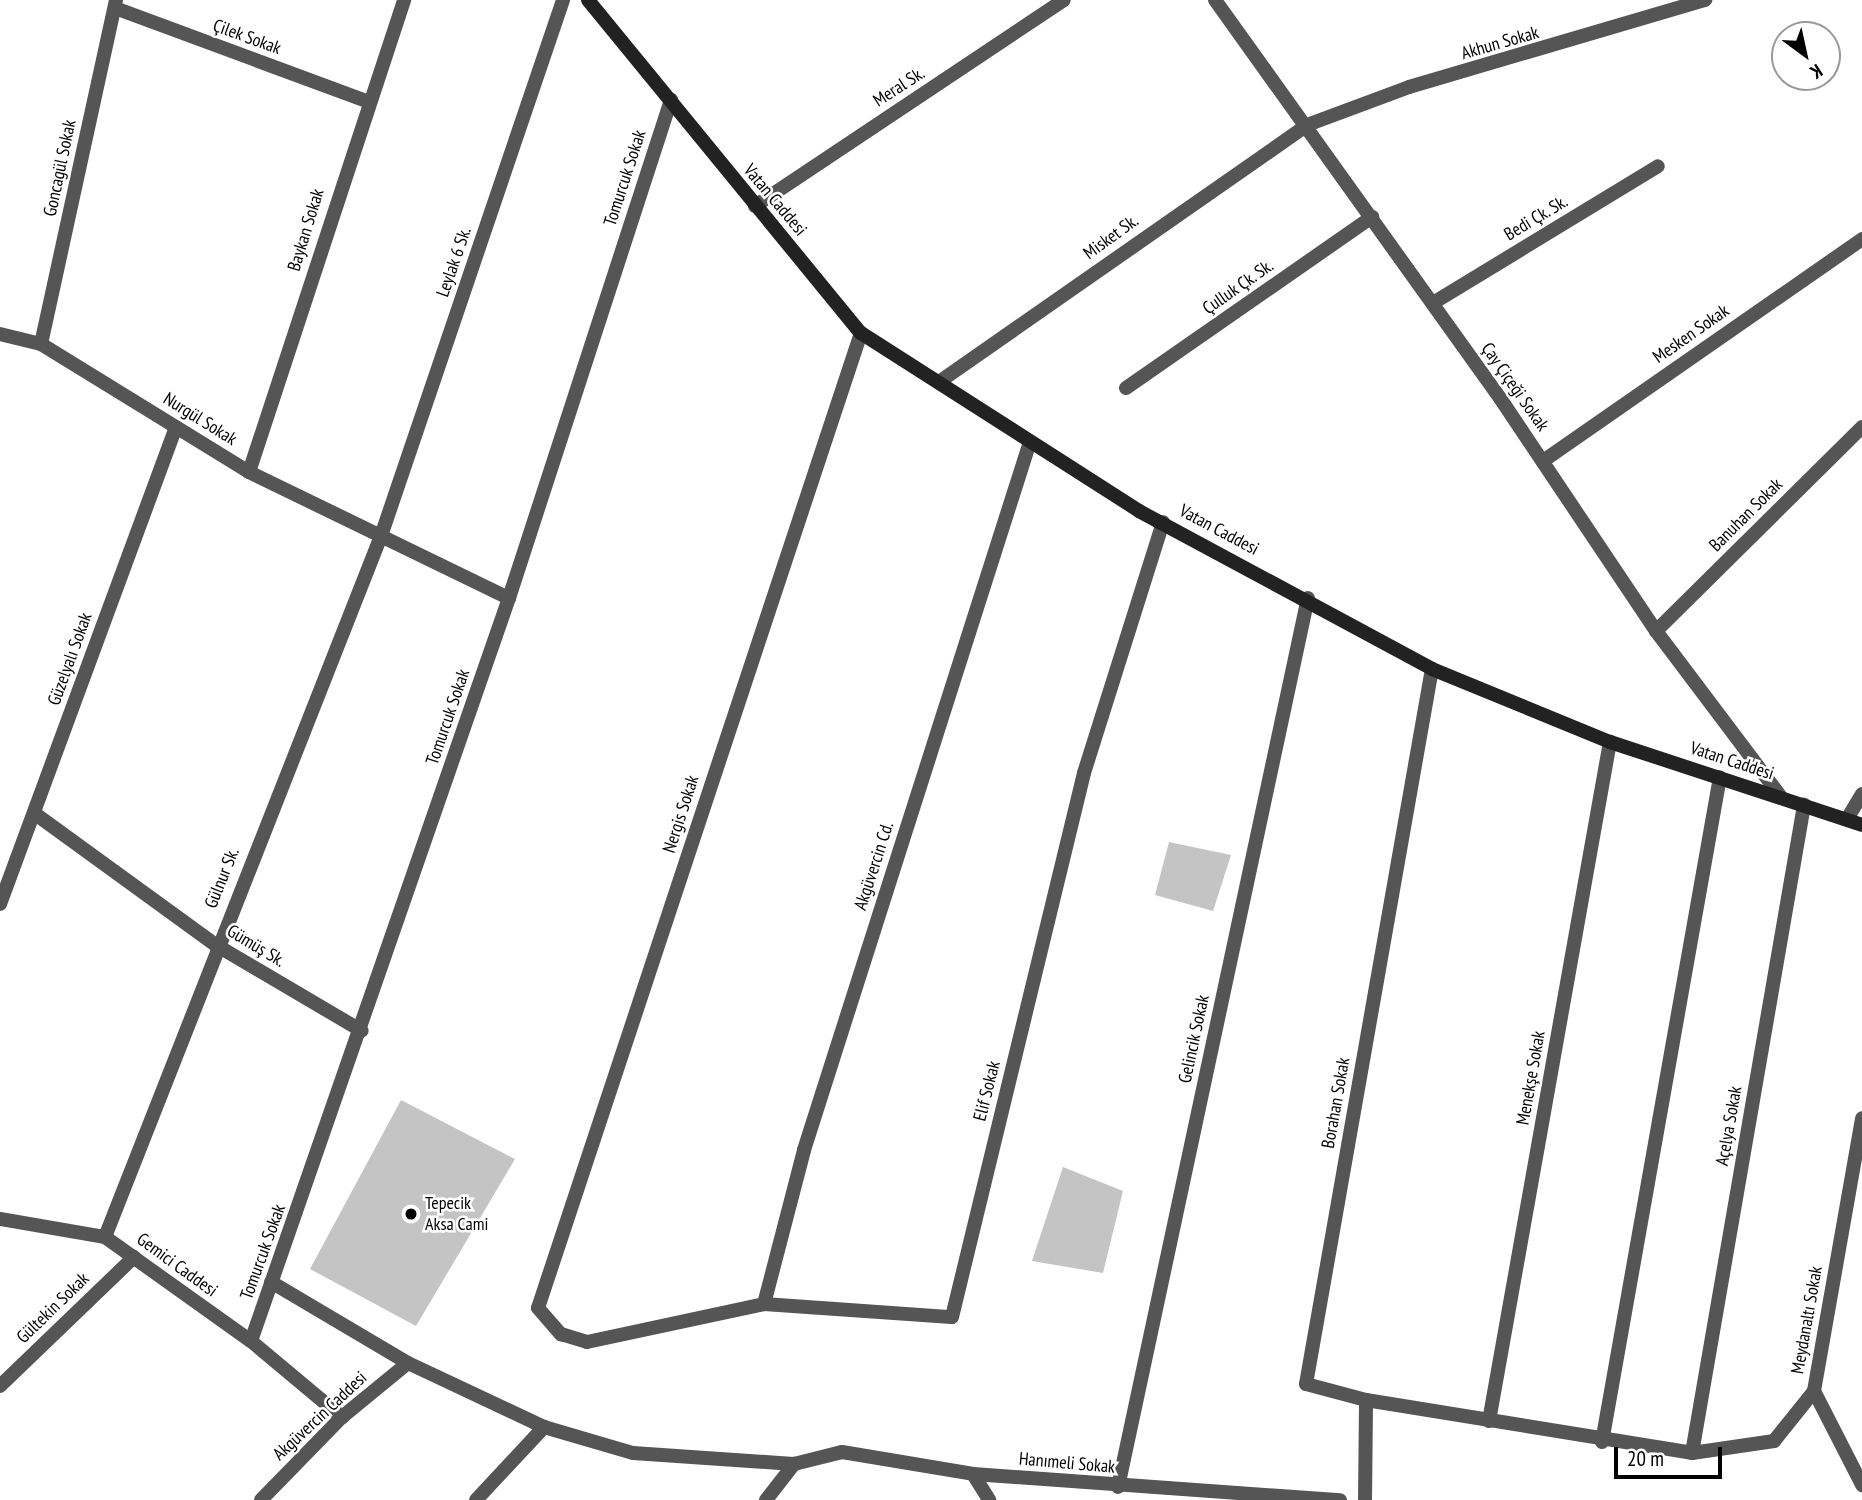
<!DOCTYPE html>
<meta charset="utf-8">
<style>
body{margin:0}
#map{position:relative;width:1862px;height:1500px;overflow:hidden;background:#fff;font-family:"PT Sans Narrow",sans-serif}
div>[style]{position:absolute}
.building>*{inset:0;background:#c4c4c4}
.street>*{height:14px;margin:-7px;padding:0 7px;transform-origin:7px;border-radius:7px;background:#555}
.secondary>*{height:14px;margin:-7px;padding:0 7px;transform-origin:7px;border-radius:7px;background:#222}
.dots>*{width:19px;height:19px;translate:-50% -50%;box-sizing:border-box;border:4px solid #fff;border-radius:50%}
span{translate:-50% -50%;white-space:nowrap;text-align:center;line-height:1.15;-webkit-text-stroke:5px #fff;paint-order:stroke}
.street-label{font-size:18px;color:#000}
.poi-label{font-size:18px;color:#000}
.left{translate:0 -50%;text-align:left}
.north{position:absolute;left:1771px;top:21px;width:70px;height:70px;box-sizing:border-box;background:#fff;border:2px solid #999;border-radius:50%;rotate:147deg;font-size:19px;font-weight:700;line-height:28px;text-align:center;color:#000}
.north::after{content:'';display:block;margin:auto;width:24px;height:32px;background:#000;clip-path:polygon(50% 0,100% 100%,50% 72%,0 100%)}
.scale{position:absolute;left:1614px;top:1447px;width:108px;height:32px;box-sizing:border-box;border:4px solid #000;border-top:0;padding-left:9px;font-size:21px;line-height:24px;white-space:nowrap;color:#000;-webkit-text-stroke:5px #fff;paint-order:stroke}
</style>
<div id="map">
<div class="building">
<i style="clip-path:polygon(1169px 842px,1231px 855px,1213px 911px,1155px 895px)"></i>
<i style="clip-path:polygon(401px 1100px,515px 1159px,416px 1326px,310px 1269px)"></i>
<i style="clip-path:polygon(1063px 1167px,1123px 1191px,1103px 1273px,1032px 1261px)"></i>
</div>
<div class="street">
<i style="left:1215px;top:0;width:490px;rotate:54.4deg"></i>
<i style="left:1500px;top:398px;width:280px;rotate:56.2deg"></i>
<i style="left:1656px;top:631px;width:208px;rotate:53deg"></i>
<i style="left:115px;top:8px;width:268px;rotate:20.3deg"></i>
<i style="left:755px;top:206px;width:371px;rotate:-33.7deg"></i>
<i style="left:1433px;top:303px;width:263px;rotate:-31.3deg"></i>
<i style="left:861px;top:333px;width:1027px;rotate:108.33deg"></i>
<i style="left:538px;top:1308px;width:35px;rotate:49deg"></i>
<i style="left:561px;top:1334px;width:27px;rotate:17deg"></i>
<i style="left:587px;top:1342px;width:181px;rotate:-12.1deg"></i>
<i style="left:764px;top:1304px;width:188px;rotate:4deg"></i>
<i style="left:952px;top:1317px;width:560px;rotate:-76.36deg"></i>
<i style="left:1084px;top:773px;width:263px;rotate:-72.5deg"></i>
<i style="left:0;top:334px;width:42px;rotate:13.7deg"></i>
<i style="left:41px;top:344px;width:244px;rotate:31.6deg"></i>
<i style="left:249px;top:472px;width:289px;rotate:25.9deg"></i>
<i style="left:41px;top:344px;width:352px;rotate:-77.7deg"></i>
<i style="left:939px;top:382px;width:449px;rotate:-34.9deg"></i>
<i style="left:1307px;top:125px;width:109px;rotate:-20.4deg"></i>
<i style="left:1409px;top:87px;width:309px;rotate:-16.4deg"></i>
<i style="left:1126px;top:388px;width:300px;rotate:-34.8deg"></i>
<i style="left:1543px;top:461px;width:389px;rotate:-34.8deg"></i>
<i style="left:249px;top:472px;width:497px;rotate:-71.8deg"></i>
<i style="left:1656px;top:631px;width:290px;rotate:-44.7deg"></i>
<i style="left:34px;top:813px;width:225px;rotate:36deg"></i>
<i style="left:216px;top:945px;width:169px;rotate:30.5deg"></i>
<i style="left:1847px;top:819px;width:29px;rotate:-59deg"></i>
<i style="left:0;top:904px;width:508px;rotate:-69.75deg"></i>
<i style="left:0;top:1219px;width:107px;rotate:9.7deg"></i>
<i style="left:105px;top:1237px;width:179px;rotate:35.5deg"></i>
<i style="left:251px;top:1341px;width:119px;rotate:39.9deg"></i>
<i style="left:105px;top:1237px;width:753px;rotate:-68.51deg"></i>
<i style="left:381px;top:536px;width:566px;rotate:-71.24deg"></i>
<i style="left:271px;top:1282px;width:159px;rotate:30.6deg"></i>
<i style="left:408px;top:1363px;width:150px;rotate:25.2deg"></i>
<i style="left:544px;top:1427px;width:93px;rotate:16.3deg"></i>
<i style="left:633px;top:1453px;width:161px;rotate:3.9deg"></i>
<i style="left:794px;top:1464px;width:49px;rotate:-14deg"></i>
<i style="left:842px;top:1452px;width:133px;rotate:9.5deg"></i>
<i style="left:973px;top:1474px;width:368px;rotate:4.1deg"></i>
<i style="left:764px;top:1304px;width:159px;rotate:-75.4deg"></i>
<i style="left:804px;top:1150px;width:743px;rotate:-72.3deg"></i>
<i style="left:251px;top:1341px;width:787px;rotate:-70.85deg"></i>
<i style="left:509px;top:598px;width:524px;rotate:-71.98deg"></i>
<i style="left:0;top:1386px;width:186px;rotate:-43.9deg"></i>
<i style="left:1814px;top:1391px;width:106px;rotate:62.9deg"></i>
<i style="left:1366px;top:1400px;width:330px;rotate:9.2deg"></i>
<i style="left:1692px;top:1453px;width:83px;rotate:-8.3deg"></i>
<i style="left:1774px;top:1441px;width:64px;rotate:-51.3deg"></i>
<i style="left:1814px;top:1391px;width:277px;rotate:-80deg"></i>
<i style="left:1489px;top:1421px;width:690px;rotate:-79.9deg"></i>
<i style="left:1602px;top:1442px;width:675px;rotate:-79.94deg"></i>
<i style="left:1692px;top:1453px;width:658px;rotate:-80.19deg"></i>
<i style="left:973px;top:1474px;width:31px;rotate:58deg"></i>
<i style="left:1118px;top:1487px;width:909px;rotate:-77.94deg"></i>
<i style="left:261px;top:1500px;width:116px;rotate:-45.7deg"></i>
<i style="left:342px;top:1417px;width:85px;rotate:-39.3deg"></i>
<i style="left:476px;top:1500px;width:100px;rotate:-47deg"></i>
<i style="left:766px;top:1500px;width:46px;rotate:-52.1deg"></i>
<i style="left:1365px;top:1500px;width:100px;rotate:-89.4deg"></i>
<i style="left:1366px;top:1400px;width:62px;rotate:-165.1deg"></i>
<i style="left:1306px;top:1384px;width:726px;rotate:-80.01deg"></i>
</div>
<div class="secondary">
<i style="left:588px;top:0;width:431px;rotate:50.7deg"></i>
<i style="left:861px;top:333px;width:330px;rotate:32.6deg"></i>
<i style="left:1139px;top:511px;width:333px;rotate:28.3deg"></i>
<i style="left:1432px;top:669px;width:192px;rotate:22.3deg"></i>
<i style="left:1610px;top:742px;width:265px;rotate:18.2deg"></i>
</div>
<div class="dots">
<i style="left:411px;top:1214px;background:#000"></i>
</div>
<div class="street-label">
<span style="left:247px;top:37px;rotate:20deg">Çilek Sokak</span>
<span style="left:1500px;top:43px;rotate:-16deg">Akhun Sokak</span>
<span style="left:899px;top:87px;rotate:-33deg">Meral Sk.</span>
<span style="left:60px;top:168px;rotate:-78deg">Goncagül Sokak</span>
<span style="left:625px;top:178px;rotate:-72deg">Tomurcuk Sokak</span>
<span style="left:775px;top:200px;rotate:50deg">Vatan Caddesi</span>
<span style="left:1536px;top:218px;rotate:-31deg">Bedi Çk. Sk.</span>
<span style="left:306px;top:230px;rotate:-73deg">Baykan Sokak</span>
<span style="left:1111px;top:237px;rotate:-36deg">Misket Sk.</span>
<span style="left:454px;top:262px;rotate:-71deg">Leylak 6 Sk.</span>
<span style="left:1238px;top:287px;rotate:-35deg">Çulluk Çk. Sk.</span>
<span style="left:1691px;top:334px;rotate:-35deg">Mesken Sokak</span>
<span style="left:1515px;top:387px;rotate:55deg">Çay Çiçeği Sokak</span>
<span style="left:200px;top:419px;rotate:32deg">Nurgül Sokak</span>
<span style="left:1746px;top:515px;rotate:-45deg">Banuhan Sokak</span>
<span style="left:1219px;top:530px;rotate:28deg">Vatan Caddesi</span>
<span style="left:70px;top:659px;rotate:-70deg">Güzelyalı Sokak</span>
<span style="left:448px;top:717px;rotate:-71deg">Tomurcuk Sokak</span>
<span style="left:1732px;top:761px;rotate:18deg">Vatan Caddesi</span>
<span style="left:681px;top:814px;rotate:-72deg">Nergis Sokak</span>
<span style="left:874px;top:866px;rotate:-72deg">Akgüvercin Cd.</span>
<span style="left:222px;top:878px;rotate:-68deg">Gülnur Sk.</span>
<span style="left:256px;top:946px;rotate:31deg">Gümüş Sk.</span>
<span style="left:1194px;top:1039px;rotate:-78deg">Gelincik Sokak</span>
<span style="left:1531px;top:1078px;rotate:-80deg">Menekşe Sokak</span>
<span style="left:987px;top:1091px;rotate:-76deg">Elif Sokak</span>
<span style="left:1336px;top:1103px;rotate:-80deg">Borahan Sokak</span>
<span style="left:1729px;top:1126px;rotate:-80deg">Açelya Sokak</span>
<span style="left:263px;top:1252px;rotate:-70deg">Tomurcuk Sokak</span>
<span style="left:177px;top:1265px;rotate:36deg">Gemici Caddesi</span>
<span style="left:53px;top:1308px;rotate:-44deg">Gültekin Sokak</span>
<span style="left:1807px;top:1320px;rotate:-80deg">Meydanaltı Sokak</span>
<span style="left:320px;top:1416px;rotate:-43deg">Akgüvercin Caddesi</span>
<span style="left:1067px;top:1463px;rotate:5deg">Hanımeli Sokak</span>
</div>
<div class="poi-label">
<span class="left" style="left:425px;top:1214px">Tepecik<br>Aksa Cami</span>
</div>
<div class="north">K</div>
<div class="scale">20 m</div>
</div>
